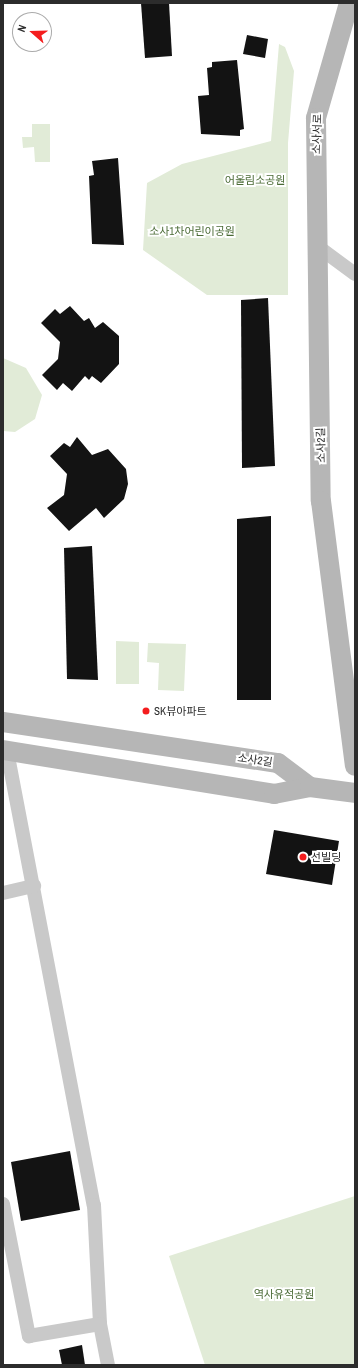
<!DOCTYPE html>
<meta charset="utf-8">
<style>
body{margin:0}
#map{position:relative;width:358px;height:1368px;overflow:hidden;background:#fff;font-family:"Archivo Narrow","Noto Sans KR",sans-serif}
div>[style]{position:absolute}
.green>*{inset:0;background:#e1ebd7}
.building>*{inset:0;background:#131313}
.street>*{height:14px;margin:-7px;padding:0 7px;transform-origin:7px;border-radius:7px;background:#c9c9c9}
.secondary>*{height:20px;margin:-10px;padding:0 10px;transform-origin:10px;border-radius:10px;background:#b6b6b6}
.dots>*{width:11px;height:11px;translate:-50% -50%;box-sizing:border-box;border:2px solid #fff;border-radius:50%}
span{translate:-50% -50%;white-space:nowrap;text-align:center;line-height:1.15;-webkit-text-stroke:4px #fff;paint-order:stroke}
.street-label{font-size:11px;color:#2c2c2c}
.park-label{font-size:11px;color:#4b6b36}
.poi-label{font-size:11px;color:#2c2c2c}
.left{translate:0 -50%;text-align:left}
.frame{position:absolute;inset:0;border:4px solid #2c2c2c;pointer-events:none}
.north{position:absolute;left:12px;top:12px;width:40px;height:40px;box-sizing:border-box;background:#fff;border:1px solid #ababab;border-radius:50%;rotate:290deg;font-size:11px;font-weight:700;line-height:16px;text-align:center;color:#2c2c2c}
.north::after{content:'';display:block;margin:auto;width:14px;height:18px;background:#f41d1e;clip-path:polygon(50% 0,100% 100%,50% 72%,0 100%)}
</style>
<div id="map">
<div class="green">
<i style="clip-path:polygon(279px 44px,285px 47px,294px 71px,288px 143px,288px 295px,207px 295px,143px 250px,147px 183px,182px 164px,271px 141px)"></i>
<i style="clip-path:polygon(32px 124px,50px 124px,50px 162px,35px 162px,34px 147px,23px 148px,22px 137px,32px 137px)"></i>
<i style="clip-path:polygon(3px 358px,26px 368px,42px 395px,35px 419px,15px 432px,3px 431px)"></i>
<i style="clip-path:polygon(116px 641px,139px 642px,139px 684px,116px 684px)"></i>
<i style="clip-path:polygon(148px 643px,186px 644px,184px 691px,158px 690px,159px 663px,147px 662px)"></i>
<i style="clip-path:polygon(355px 1196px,355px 1365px,205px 1365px,169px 1256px)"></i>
</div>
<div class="building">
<i style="clip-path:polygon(141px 3px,169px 3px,172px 56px,145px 58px)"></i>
<i style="clip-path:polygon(247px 35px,268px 39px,265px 58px,243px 54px)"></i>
<i style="clip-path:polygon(237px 60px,244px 129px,240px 130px,240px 136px,201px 134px,198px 96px,209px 95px,207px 68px,212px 67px,212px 62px)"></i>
<i style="clip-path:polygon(118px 158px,124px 245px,92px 244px,89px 176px,94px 175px,92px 161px)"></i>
<i style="clip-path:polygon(268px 298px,275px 466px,242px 468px,241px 300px)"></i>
<i style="clip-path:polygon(70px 306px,84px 321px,89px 318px,95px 328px,103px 322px,119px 336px,119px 364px,101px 383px,92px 376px,89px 380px,85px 376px,72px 391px,63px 383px,57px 390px,42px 375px,58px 359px,60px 342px,41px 323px,55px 309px,60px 314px)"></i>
<i style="clip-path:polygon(77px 437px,92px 455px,108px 449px,126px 469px,128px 484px,124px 499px,104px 518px,96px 508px,69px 531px,47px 508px,64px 495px,67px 474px,50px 456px,64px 443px,70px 447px)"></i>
<i style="clip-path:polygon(271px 516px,271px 700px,237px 700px,237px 519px)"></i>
<i style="clip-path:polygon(92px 546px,98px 680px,67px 679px,64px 548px)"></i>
<i style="clip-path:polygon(274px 830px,339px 841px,332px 885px,266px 874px)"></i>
<i style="clip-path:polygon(70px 1151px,80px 1210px,21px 1221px,11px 1162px)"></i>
<i style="clip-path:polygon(82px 1345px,85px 1365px,62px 1365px,59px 1350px)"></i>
</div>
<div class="street">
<i style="left:317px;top:246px;width:47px;rotate:36.4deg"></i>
<i style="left:7px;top:751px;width:462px;rotate:79.2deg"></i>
<i style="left:94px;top:1205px;width:119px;rotate:87.1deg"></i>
<i style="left:100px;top:1324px;width:42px;rotate:79deg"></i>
<i style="left:3px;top:893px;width:32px;rotate:-13deg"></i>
<i style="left:3px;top:1204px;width:135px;rotate:78.9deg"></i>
<i style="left:29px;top:1336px;width:72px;rotate:-9.6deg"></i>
</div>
<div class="secondary">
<i style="left:349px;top:3px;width:120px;rotate:106deg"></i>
<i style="left:316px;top:118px;width:383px;rotate:89.3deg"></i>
<i style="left:321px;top:501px;width:267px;rotate:82.7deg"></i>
<i style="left:3px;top:722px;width:278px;rotate:8.5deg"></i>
<i style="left:278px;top:763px;width:40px;rotate:37deg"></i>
<i style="left:3px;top:750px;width:275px;rotate:9.2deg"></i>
<i style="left:274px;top:794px;width:37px;rotate:-11deg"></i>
<i style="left:310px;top:787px;width:45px;rotate:7.6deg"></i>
</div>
<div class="dots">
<i style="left:146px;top:711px;background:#f41d1e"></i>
<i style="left:303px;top:857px;background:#f41d1e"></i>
</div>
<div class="street-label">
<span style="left:317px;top:134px;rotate:-88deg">소사서로</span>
<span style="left:321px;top:445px;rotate:-91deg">소사2길</span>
<span style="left:255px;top:760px;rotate:8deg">소사2길</span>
</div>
<div class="park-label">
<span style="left:255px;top:180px">어울림소공원</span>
<span style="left:192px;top:231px">소사1차어린이공원</span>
<span style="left:284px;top:1294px">역사유적공원</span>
</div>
<div class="poi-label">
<span class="left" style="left:154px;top:711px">SK뷰아파트</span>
<span class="left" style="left:311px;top:857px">선빌딩</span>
</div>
<div class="frame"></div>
<div class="north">N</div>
</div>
